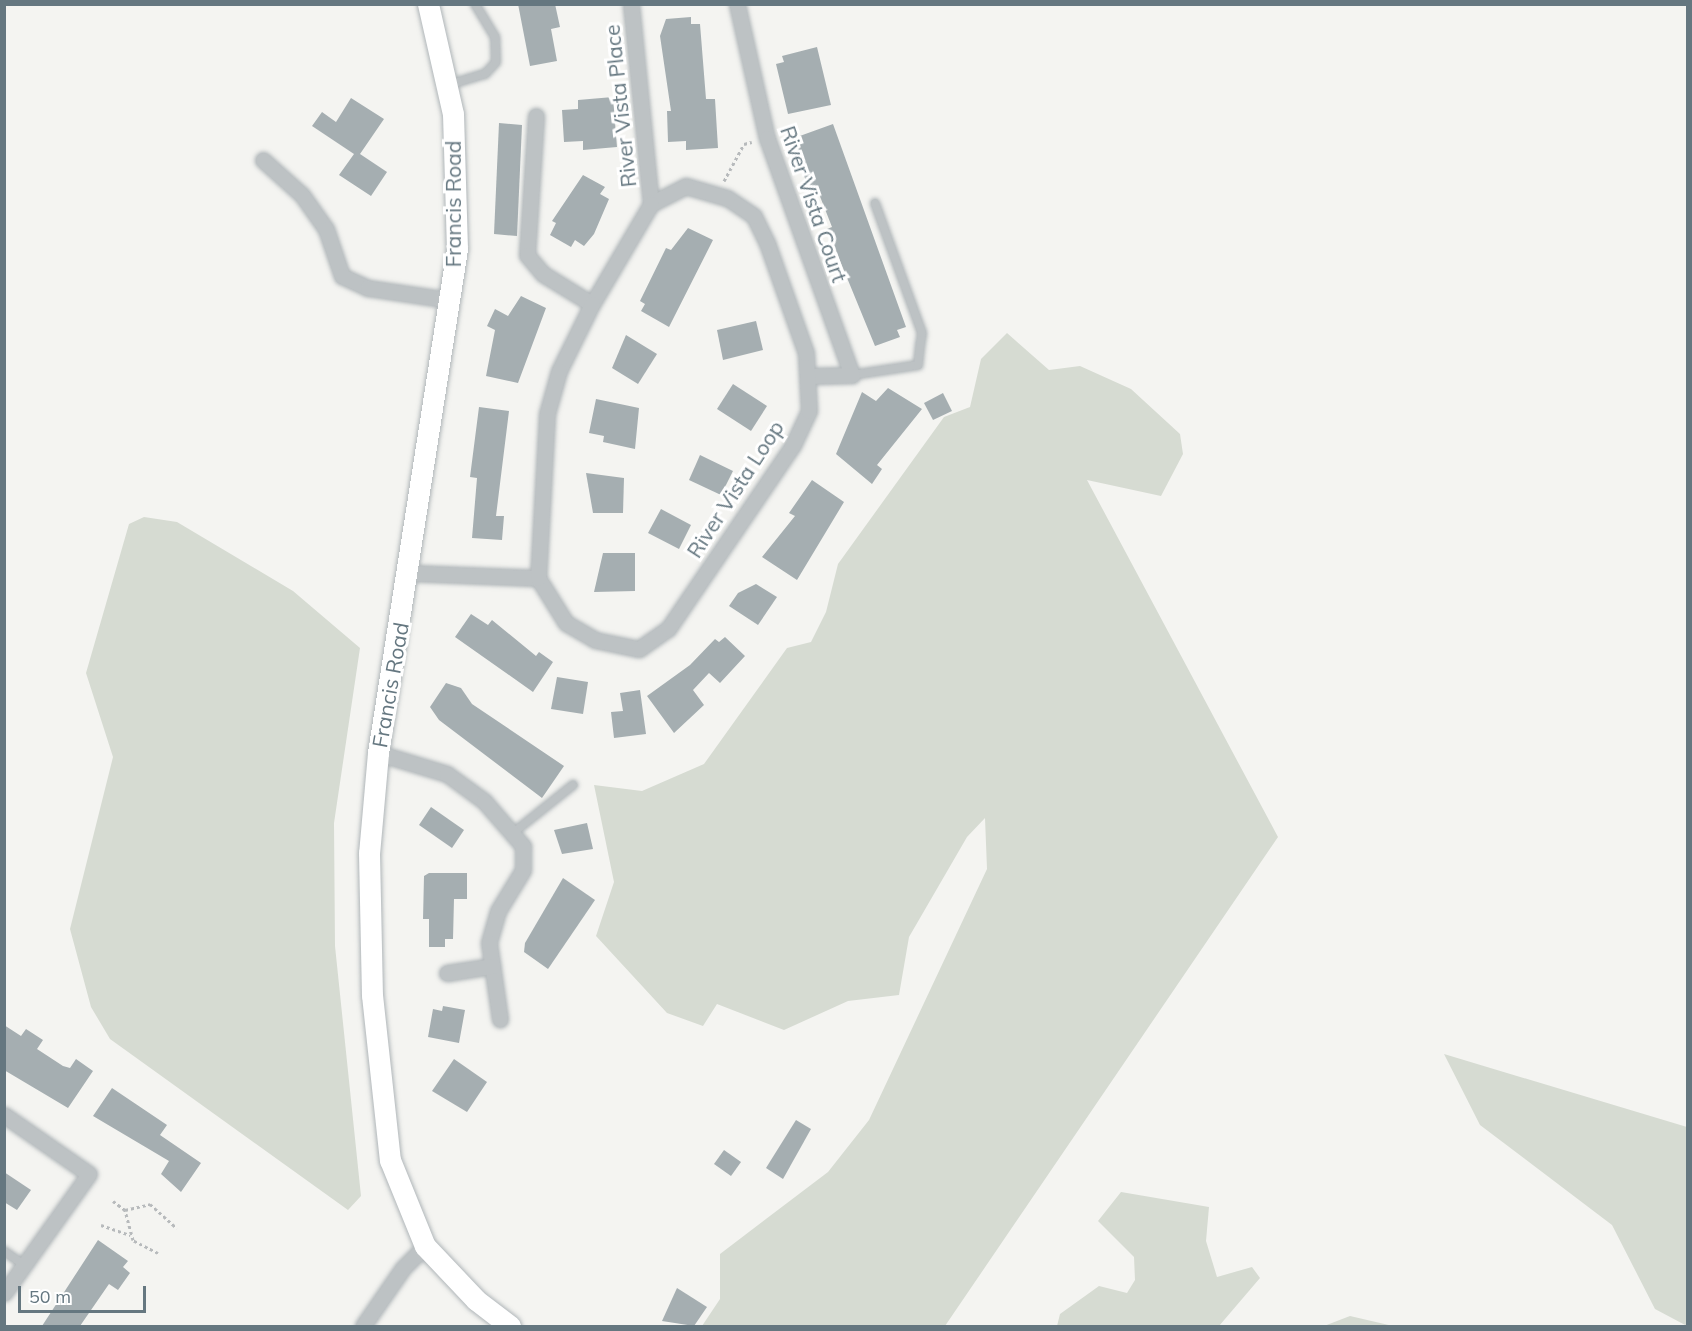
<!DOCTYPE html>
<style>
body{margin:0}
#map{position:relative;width:1692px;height:1331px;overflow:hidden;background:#f4f4f1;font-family:Mulish,sans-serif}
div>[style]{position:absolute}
.green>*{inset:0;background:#d6dbd2}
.building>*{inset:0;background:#a5aeb1}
.path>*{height:3px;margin-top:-1.5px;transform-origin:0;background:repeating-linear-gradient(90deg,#b7babc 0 3px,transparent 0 6px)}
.roads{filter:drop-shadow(0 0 2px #b0b6b9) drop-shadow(0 0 2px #b0b6b9)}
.lane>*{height:8px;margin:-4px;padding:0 4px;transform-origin:4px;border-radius:4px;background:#bdc2c4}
.street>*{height:15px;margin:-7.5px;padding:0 7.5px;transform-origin:7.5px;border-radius:7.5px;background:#bdc2c4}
.secondary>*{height:21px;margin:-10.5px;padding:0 10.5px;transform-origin:10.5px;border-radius:10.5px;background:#fff}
span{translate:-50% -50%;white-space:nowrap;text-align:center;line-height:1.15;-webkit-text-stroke:6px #fff;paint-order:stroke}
.street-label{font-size:21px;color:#657780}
.frame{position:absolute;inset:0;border:6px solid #657780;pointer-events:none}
.scale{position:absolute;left:18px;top:1286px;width:128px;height:27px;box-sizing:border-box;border:3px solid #657780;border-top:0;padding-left:8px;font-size:18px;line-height:21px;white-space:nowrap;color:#657780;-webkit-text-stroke:4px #fff;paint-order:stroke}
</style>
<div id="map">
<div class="green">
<i style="clip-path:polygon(1007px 333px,1049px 370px,1080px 366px,1131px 389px,1180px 434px,1183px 454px,1161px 496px,1087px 480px,1278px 837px,945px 1326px,702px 1326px,720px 1299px,720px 1254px,828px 1172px,869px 1120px,987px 869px,985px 818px,967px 837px,909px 937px,899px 995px,848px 1001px,784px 1030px,717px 1004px,703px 1026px,667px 1013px,596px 936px,614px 882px,594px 785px,642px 791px,704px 764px,787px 648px,811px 642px,826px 612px,838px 564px,944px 417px,970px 407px,981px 359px)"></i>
<i style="clip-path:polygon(144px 517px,177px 522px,293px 591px,360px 648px,334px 823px,335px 946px,361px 1196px,348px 1210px,110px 1039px,91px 1007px,70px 929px,113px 757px,86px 673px,129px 524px)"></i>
<i style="clip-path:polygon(1444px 1054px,1687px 1127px,1687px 1326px,1655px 1309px,1612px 1225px,1480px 1125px)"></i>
<i style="clip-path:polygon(1121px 1192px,1209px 1207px,1206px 1241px,1217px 1277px,1252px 1267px,1260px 1278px,1219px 1326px,1057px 1326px,1060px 1314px,1099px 1286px,1127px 1293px,1135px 1280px,1134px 1257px,1098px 1221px)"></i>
<i style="clip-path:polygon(1350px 1316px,1393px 1326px,1324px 1326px)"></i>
</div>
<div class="building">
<i style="clip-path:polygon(518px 4px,555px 4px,560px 27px,551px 29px,557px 61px,530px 66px)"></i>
<i style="clip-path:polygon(691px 17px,691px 24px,700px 24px,706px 99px,715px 99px,718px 148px,686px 150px,686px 141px,668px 142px,667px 111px,671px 111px,660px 36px,666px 19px)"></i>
<i style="clip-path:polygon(817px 47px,831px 105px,788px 114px,776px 64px,784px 62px,782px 56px)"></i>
<i style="clip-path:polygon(613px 97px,617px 147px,583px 150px,583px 141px,564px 142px,562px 110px,578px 109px,578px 100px)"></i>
<i style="clip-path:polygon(351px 98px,384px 119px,360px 154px,387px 172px,371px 196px,339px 175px,354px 154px,312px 126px,322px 112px,336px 122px)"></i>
<i style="clip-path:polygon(499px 123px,522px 125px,517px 236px,494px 234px)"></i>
<i style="clip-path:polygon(833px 124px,906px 327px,897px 330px,900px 337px,875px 346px,827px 229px,832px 227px,821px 199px,818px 192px,811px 195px,793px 145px,799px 143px,797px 137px)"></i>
<i style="clip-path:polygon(583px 175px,605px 187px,600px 194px,609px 199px,594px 234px,584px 246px,575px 240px,571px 247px,550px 235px,556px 223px,552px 221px)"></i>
<i style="clip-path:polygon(688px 228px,713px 240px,669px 327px,641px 311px,645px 304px,640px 301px,666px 248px,671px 250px)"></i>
<i style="clip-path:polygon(521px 296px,546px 308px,518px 383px,486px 376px,495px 330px,487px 326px,495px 309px,508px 316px)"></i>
<i style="clip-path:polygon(756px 321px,763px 350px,723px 360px,717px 330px)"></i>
<i style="clip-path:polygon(626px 335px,657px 354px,638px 384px,612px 368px)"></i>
<i style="clip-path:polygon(733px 384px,767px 406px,751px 431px,717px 409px)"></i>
<i style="clip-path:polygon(888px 388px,922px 409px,877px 465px,882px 469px,872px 484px,836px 454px,862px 392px,876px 401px)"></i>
<i style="clip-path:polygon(943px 393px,952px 411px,933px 420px,924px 403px)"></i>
<i style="clip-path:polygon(596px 399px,639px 408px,635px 449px,603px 442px,604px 436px,589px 433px)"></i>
<i style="clip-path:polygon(479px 407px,509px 411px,496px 516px,504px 516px,502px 540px,472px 538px,477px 478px,470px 477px)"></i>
<i style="clip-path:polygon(700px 455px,733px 471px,721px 495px,689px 480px)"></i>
<i style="clip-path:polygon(586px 473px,624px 478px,623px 513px,593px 513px)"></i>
<i style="clip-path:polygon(812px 480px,844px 502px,797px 580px,762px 557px,795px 516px,789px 513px)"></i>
<i style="clip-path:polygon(661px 509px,691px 525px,679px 549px,648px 533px)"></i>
<i style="clip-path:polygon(603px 553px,635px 553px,635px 591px,594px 592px)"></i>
<i style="clip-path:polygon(756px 584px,777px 597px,758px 625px,729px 606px,738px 593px)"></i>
<i style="clip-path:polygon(471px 614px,488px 625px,492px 620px,536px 656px,539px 652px,553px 662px,533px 692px,455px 637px)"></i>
<i style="clip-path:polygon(725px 637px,745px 656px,720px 683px,709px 673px,693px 690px,704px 705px,674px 733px,647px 696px,690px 665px,715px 639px,719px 642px)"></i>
<i style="clip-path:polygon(557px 677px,588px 682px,583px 714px,551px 709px)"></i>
<i style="clip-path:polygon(446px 683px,461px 688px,472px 704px,564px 766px,542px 798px,439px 720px,430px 707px)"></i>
<i style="clip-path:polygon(640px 690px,646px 734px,614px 738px,611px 712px,623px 711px,620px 693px)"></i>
<i style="clip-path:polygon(431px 807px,464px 830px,452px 848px,419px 825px)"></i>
<i style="clip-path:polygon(587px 823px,593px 849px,562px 854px,554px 830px)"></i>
<i style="clip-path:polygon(429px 873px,467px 873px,467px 899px,454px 899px,453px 939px,445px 939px,445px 947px,429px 947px,429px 919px,423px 919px,424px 876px)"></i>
<i style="clip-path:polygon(563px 878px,595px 900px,548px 969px,524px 952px,525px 943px)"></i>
<i style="clip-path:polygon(443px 1006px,465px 1010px,459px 1043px,428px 1037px,433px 1009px,442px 1011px)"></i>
<i style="clip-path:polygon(4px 1025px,21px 1036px,26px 1029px,43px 1040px,37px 1049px,63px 1066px,70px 1068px,76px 1059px,93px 1071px,68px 1108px,4px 1070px)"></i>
<i style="clip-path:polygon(454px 1059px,487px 1082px,467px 1112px,432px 1091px)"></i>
<i style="clip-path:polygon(112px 1088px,167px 1125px,160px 1135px,201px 1163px,181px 1192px,161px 1174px,169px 1161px,93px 1116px)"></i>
<i style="clip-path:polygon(796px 1120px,811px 1129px,783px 1179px,766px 1168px)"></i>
<i style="clip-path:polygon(724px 1150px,741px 1162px,731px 1176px,714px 1164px)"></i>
<i style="clip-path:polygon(4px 1172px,31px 1190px,17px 1210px,4px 1202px)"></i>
<i style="clip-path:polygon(98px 1240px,128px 1261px,123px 1267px,130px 1273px,118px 1290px,109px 1284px,80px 1326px,42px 1326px)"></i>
<i style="clip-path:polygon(677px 1288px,707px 1307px,694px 1326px,662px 1321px)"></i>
</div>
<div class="path">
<i style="left:724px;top:181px;width:42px;rotate:-61.6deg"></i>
<i style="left:744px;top:144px;width:8px;rotate:-14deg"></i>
<i style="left:113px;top:1201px;width:15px;rotate:37deg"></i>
<i style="left:101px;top:1225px;width:31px;rotate:19deg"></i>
<i style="left:158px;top:1253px;width:28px;rotate:-153deg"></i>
<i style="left:133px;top:1240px;width:31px;rotate:-105deg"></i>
<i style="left:125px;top:1210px;width:26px;rotate:-13deg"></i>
<i style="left:150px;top:1204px;width:36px;rotate:42deg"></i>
</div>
<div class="roads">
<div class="lane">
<i style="left:448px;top:85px;width:39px;rotate:-17deg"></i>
<i style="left:485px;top:74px;width:16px;rotate:-47deg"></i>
<i style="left:496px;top:62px;width:25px;rotate:-92deg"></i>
<i style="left:495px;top:37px;width:39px;rotate:-121deg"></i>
<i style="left:852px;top:375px;width:67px;rotate:-8.6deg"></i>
<i style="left:918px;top:365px;width:19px;rotate:-84deg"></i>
<i style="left:920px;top:346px;width:13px;rotate:-81deg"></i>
<i style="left:922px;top:333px;width:138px;rotate:-109.9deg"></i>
<i style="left:513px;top:833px;width:77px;rotate:-38.7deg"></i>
<i style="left:4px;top:1251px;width:24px;rotate:35deg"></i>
</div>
<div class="street">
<i style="left:631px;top:4px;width:201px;rotate:84.3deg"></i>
<i style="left:737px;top:4px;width:137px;rotate:77.4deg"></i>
<i style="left:767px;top:138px;width:252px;rotate:70.3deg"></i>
<i style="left:852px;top:375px;width:41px;rotate:178.6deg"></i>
<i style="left:536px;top:116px;width:139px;rotate:93.7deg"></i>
<i style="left:527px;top:255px;width:25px;rotate:50deg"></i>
<i style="left:543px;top:274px;width:57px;rotate:31.5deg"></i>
<i style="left:263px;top:160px;width:52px;rotate:41.9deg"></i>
<i style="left:302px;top:195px;width:42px;rotate:54.8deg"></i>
<i style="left:326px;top:229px;width:50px;rotate:71.2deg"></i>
<i style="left:342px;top:276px;width:29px;rotate:25deg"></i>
<i style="left:368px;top:288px;width:82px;rotate:8.4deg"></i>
<i style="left:410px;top:573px;width:128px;rotate:2.2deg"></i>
<i style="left:538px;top:578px;width:53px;rotate:58.1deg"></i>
<i style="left:566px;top:623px;width:34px;rotate:30deg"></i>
<i style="left:595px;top:640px;width:45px;rotate:11.6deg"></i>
<i style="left:639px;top:649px;width:35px;rotate:-35deg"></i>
<i style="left:668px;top:629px;width:222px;rotate:-55.8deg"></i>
<i style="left:793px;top:445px;width:38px;rotate:-65deg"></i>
<i style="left:809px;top:411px;width:58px;rotate:-93deg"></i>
<i style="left:806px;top:353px;width:117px;rotate:-109.5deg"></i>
<i style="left:767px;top:243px;width:30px;rotate:-116deg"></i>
<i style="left:754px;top:216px;width:32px;rotate:-146deg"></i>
<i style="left:727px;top:198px;width:43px;rotate:-163.7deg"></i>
<i style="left:686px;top:186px;width:39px;rotate:153deg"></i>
<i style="left:651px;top:204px;width:116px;rotate:120.5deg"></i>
<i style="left:592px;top:304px;width:75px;rotate:116.2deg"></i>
<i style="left:559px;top:371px;width:45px;rotate:105.6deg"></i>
<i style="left:547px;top:414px;width:164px;rotate:93.1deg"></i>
<i style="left:378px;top:753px;width:72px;rotate:16.9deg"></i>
<i style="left:447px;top:774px;width:46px;rotate:36.1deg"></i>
<i style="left:484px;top:801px;width:60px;rotate:49.1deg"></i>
<i style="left:523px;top:846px;width:24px;rotate:90deg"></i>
<i style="left:523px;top:870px;width:48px;rotate:121.4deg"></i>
<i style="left:498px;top:911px;width:33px;rotate:106deg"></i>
<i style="left:489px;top:943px;width:77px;rotate:81.8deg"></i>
<i style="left:447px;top:973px;width:46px;rotate:-8.8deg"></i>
<i style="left:4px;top:1115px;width:103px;rotate:34.8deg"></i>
<i style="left:89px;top:1174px;width:146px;rotate:125.5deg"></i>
<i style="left:363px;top:1326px;width:70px;rotate:-55.4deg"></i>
<i style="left:403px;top:1268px;width:31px;rotate:-45deg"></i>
</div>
<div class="secondary">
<i style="left:428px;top:4px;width:113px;rotate:77.2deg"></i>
<i style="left:453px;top:114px;width:135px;rotate:88.3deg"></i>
<i style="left:457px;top:249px;width:510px;rotate:98.91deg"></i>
<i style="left:378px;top:753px;width:100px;rotate:95.1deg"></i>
<i style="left:369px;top:853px;width:142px;rotate:88.8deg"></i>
<i style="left:372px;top:995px;width:166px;rotate:83.8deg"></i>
<i style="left:390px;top:1160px;width:93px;rotate:67.9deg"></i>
<i style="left:425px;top:1246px;width:74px;rotate:46.6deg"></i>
<i style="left:476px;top:1300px;width:43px;rotate:37.4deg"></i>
</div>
</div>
<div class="street-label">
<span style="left:620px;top:106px;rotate:-96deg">River Vista Place</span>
<span style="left:453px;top:204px;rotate:-90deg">Francis Road</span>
<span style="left:814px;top:204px;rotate:71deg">River Vista Court</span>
<span style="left:735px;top:489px;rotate:-57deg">River Vista Loop</span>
<span style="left:390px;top:685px;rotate:-80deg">Francis Road</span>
</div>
<div class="frame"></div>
<div class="scale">50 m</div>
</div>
